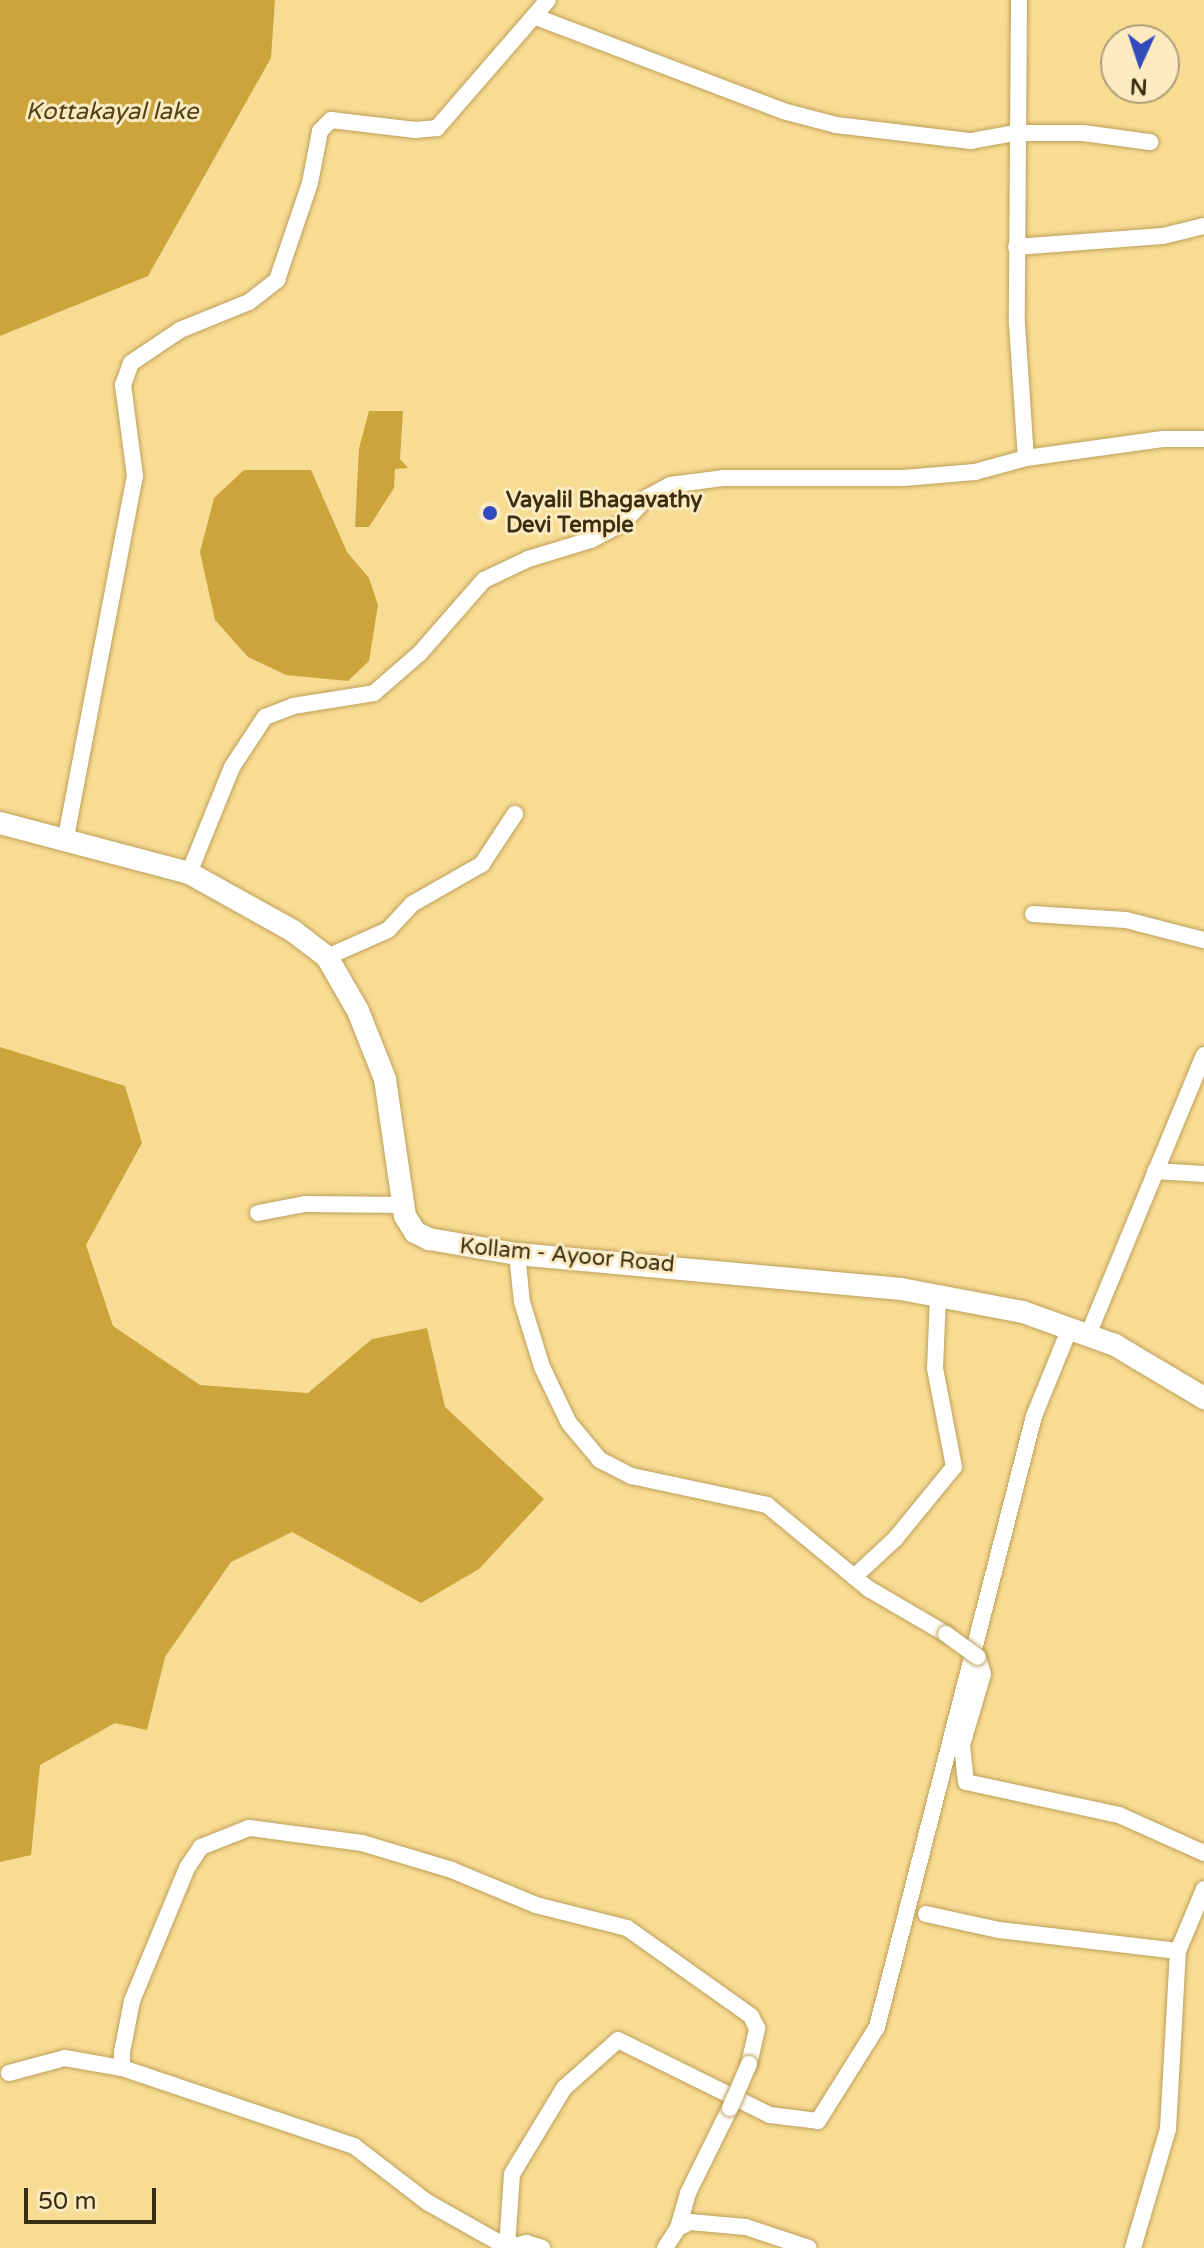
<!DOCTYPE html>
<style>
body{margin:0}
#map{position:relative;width:1204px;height:2248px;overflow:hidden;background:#f9dc94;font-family:"Varela Round",sans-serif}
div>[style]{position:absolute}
.water>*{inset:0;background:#cba53c}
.roads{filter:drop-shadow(0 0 2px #bca05a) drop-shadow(0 0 2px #bca05a)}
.street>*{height:16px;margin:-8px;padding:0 8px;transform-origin:8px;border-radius:8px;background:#fff}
.secondary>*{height:22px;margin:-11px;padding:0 11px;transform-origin:11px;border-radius:11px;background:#fff}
.bridges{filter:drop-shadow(0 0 2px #bca05a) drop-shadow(0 0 2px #bca05a)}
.street-bridge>*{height:16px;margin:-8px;padding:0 8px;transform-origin:8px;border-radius:8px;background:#fff}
.dots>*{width:22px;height:22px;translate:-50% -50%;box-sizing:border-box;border:4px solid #fcebc1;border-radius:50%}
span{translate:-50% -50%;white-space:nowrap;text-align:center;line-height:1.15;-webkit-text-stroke:6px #fcebc1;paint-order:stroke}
.poi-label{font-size:22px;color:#392e10;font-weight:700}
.left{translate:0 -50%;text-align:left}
.street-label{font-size:22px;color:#392e10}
.water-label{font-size:24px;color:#534318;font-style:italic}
.north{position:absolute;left:1100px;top:24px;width:80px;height:80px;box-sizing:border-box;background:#fcebc1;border:2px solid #ae9f7a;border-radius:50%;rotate:183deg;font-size:22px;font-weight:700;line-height:32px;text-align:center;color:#392e10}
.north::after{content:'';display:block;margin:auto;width:28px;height:36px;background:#314bbc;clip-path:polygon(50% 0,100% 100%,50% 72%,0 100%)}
.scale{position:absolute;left:24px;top:2188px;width:132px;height:36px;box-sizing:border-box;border:4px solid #392e10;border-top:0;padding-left:10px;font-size:24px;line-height:28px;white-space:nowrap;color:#392e10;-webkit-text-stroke:6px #fcebc1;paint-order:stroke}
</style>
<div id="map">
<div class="water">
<i style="clip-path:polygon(0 0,275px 0,271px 58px,148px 276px,0 336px)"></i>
<i style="clip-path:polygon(369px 411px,403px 411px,400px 459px,408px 468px,395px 469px,394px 488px,369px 527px,355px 527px,359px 448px)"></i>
<i style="clip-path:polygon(244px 470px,311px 470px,347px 552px,369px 578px,378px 605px,369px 661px,348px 681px,286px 675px,248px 657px,215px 620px,200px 552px,214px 498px)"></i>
<i style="clip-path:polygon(0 1047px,125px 1086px,142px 1143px,86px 1245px,113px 1326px,200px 1385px,308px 1393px,372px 1339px,427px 1328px,445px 1407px,544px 1499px,479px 1569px,421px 1603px,292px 1532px,231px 1562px,165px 1657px,147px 1730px,115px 1723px,40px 1765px,31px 1855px,0 1862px)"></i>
</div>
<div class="roads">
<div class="street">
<i style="left:1019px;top:0;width:324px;rotate:90.4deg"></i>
<i style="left:1017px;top:324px;width:134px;rotate:86.2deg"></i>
<i style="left:536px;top:17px;width:264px;rotate:20.8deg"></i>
<i style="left:783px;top:111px;width:55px;rotate:14.8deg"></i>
<i style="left:836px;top:125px;width:136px;rotate:6.8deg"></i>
<i style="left:971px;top:141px;width:45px;rotate:-10.3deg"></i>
<i style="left:1015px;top:133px;width:68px"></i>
<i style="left:1083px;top:133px;width:68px;rotate:7.7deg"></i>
<i style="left:1016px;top:247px;width:147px;rotate:-4.3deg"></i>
<i style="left:1163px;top:236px;width:42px;rotate:-13.7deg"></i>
<i style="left:66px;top:837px;width:368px;rotate:-79.2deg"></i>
<i style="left:135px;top:476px;width:92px;rotate:-97.5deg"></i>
<i style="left:123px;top:385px;width:23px;rotate:-70deg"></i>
<i style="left:131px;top:363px;width:59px;rotate:-34deg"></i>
<i style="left:180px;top:330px;width:74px;rotate:-22.1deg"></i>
<i style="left:249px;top:302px;width:36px;rotate:-38deg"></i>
<i style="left:277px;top:280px;width:102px;rotate:-71.2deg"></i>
<i style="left:310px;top:183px;width:53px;rotate:-79.1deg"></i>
<i style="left:320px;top:131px;width:16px;rotate:-45deg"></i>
<i style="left:331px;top:120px;width:85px;rotate:6.8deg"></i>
<i style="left:415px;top:130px;width:22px;rotate:-5deg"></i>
<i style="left:437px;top:128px;width:169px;rotate:-49.1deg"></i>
<i style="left:189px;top:873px;width:114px;rotate:-67.9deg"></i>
<i style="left:232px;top:767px;width:60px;rotate:-56.6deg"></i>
<i style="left:265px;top:717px;width:30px;rotate:-21deg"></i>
<i style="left:293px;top:706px;width:82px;rotate:-9.1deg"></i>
<i style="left:374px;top:693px;width:61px;rotate:-41deg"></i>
<i style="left:420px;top:653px;width:97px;rotate:-48.8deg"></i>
<i style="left:484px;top:580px;width:49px;rotate:-25.5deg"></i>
<i style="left:528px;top:559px;width:66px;rotate:-16.8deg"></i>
<i style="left:591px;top:540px;width:36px;rotate:-28deg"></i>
<i style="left:623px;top:523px;width:34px;rotate:-47deg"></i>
<i style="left:646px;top:498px;width:27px;rotate:-28deg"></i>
<i style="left:670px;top:485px;width:53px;rotate:-7.5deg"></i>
<i style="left:723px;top:478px;width:181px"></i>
<i style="left:904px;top:478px;width:71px;rotate:-4.8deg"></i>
<i style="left:975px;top:472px;width:53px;rotate:-15.4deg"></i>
<i style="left:1026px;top:458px;width:138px;rotate:-7.9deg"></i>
<i style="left:1163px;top:439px;width:41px"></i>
<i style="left:1033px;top:914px;width:93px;rotate:3.7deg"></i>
<i style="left:1126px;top:920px;width:81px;rotate:14.4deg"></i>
<i style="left:327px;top:957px;width:67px;rotate:-23.9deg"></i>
<i style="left:388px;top:930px;width:35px;rotate:-47deg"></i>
<i style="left:412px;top:904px;width:81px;rotate:-29.7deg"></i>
<i style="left:482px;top:864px;width:60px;rotate:-56.6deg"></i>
<i style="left:1155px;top:1171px;width:49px;rotate:3.5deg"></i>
<i style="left:258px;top:1213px;width:48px;rotate:-10.8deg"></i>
<i style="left:305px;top:1204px;width:99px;rotate:0.6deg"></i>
<i style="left:517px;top:1254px;width:48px;rotate:84.1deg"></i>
<i style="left:522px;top:1302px;width:68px;rotate:72.9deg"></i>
<i style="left:542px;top:1367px;width:62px;rotate:64.3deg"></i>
<i style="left:569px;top:1423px;width:48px;rotate:50deg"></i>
<i style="left:600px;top:1460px;width:36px;rotate:27deg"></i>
<i style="left:632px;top:1476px;width:138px;rotate:12.1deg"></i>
<i style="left:767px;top:1505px;width:132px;rotate:39.5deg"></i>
<i style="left:869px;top:1589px;width:89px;rotate:30.3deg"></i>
<i style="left:1088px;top:1335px;width:303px;rotate:-67.5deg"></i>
<i style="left:854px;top:1577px;width:56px;rotate:-42.8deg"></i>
<i style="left:895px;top:1539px;width:93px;rotate:-50.7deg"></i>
<i style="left:954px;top:1467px;width:101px;rotate:-100.9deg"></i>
<i style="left:935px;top:1368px;width:72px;rotate:-87.6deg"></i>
<i style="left:978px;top:1657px;width:18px;rotate:74deg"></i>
<i style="left:983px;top:1674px;width:74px;rotate:106.5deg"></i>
<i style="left:962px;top:1745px;width:37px;rotate:84deg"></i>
<i style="left:966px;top:1782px;width:157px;rotate:12.2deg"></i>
<i style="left:1119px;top:1815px;width:93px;rotate:24.1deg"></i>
<i style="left:926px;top:1914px;width:75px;rotate:12.4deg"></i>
<i style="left:999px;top:1930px;width:180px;rotate:6.7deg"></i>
<i style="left:749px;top:2064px;width:37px;rotate:-77deg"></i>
<i style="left:757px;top:2028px;width:13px;rotate:-117deg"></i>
<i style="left:751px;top:2016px;width:152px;rotate:-144.6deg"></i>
<i style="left:627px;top:1928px;width:94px;rotate:-165.8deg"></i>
<i style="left:536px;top:1905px;width:91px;rotate:-157.4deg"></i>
<i style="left:452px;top:1870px;width:94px;rotate:-163.3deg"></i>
<i style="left:362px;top:1843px;width:114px;rotate:-172.4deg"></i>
<i style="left:249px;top:1828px;width:52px;rotate:158.4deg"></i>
<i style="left:201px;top:1847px;width:25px;rotate:124deg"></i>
<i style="left:187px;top:1868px;width:144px;rotate:112.5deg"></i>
<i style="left:132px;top:2001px;width:52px;rotate:101.1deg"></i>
<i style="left:122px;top:2052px;width:16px;rotate:90deg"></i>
<i style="left:122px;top:2068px;width:245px;rotate:18.6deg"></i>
<i style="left:354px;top:2146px;width:92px;rotate:37.5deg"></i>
<i style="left:427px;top:2202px;width:92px;rotate:29.4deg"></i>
<i style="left:507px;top:2247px;width:73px;rotate:-86.1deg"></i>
<i style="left:512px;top:2174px;width:100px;rotate:-58.8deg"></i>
<i style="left:564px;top:2088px;width:72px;rotate:-41.6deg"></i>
<i style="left:618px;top:2040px;width:169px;rotate:26.3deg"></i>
<i style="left:770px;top:2115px;width:48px;rotate:7.1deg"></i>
<i style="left:818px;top:2121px;width:111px;rotate:-57.9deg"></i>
<i style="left:877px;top:2027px;width:631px;rotate:-75.59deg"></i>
<i style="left:1034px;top:1416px;width:95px;rotate:-67.8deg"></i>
<i style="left:9px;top:2073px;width:58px;rotate:-15deg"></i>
<i style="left:65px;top:2058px;width:58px;rotate:10deg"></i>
<i style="left:678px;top:2228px;width:36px;rotate:-74deg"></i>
<i style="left:688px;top:2193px;width:95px;rotate:-63.7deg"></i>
<i style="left:506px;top:2248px;width:21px;rotate:-14deg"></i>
<i style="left:526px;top:2243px;width:17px;rotate:17deg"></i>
<i style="left:665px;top:2248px;width:24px;rotate:-57deg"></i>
<i style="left:678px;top:2228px;width:13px;rotate:-27deg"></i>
<i style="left:690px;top:2222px;width:56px;rotate:5.1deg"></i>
<i style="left:746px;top:2227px;width:66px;rotate:18.4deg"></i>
<i style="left:1133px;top:2248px;width:124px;rotate:-73.6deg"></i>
<i style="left:1168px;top:2129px;width:178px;rotate:-86.8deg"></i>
<i style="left:1178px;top:1951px;width:67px;rotate:-67.2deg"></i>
</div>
<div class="secondary">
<i style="left:0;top:823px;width:196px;rotate:14.8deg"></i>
<i style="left:189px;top:873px;width:119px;rotate:29.1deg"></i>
<i style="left:293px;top:931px;width:43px;rotate:37.4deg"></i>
<i style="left:327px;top:957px;width:62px;rotate:60.1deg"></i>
<i style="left:358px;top:1011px;width:73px;rotate:68.3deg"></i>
<i style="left:385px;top:1079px;width:138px;rotate:81.7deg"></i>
<i style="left:405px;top:1216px;width:19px;rotate:58deg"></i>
<i style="left:415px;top:1232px;width:16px;rotate:27deg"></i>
<i style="left:429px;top:1239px;width:89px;rotate:9.7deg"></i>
<i style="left:517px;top:1254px;width:386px;rotate:5.2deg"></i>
<i style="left:901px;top:1289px;width:124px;rotate:10.7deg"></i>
<i style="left:1023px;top:1312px;width:98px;rotate:19.7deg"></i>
<i style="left:1115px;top:1345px;width:104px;rotate:30.8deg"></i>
</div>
</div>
<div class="bridges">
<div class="street-bridge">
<i style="left:946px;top:1634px;width:39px;rotate:36deg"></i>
<i style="left:730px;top:2108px;width:48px;rotate:-66.6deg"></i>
</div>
</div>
<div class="dots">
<i style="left:490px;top:513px;background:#314bbc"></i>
</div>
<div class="poi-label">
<span class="left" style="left:506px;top:513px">Vayalil Bhagavathy<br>Devi Temple</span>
</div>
<div class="street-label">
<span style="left:567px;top:1256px;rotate:5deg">Kollam - Ayoor Road</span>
</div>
<div class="water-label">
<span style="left:112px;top:112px">Kottakayal lake</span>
</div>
<div class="north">N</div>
<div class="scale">50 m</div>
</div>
